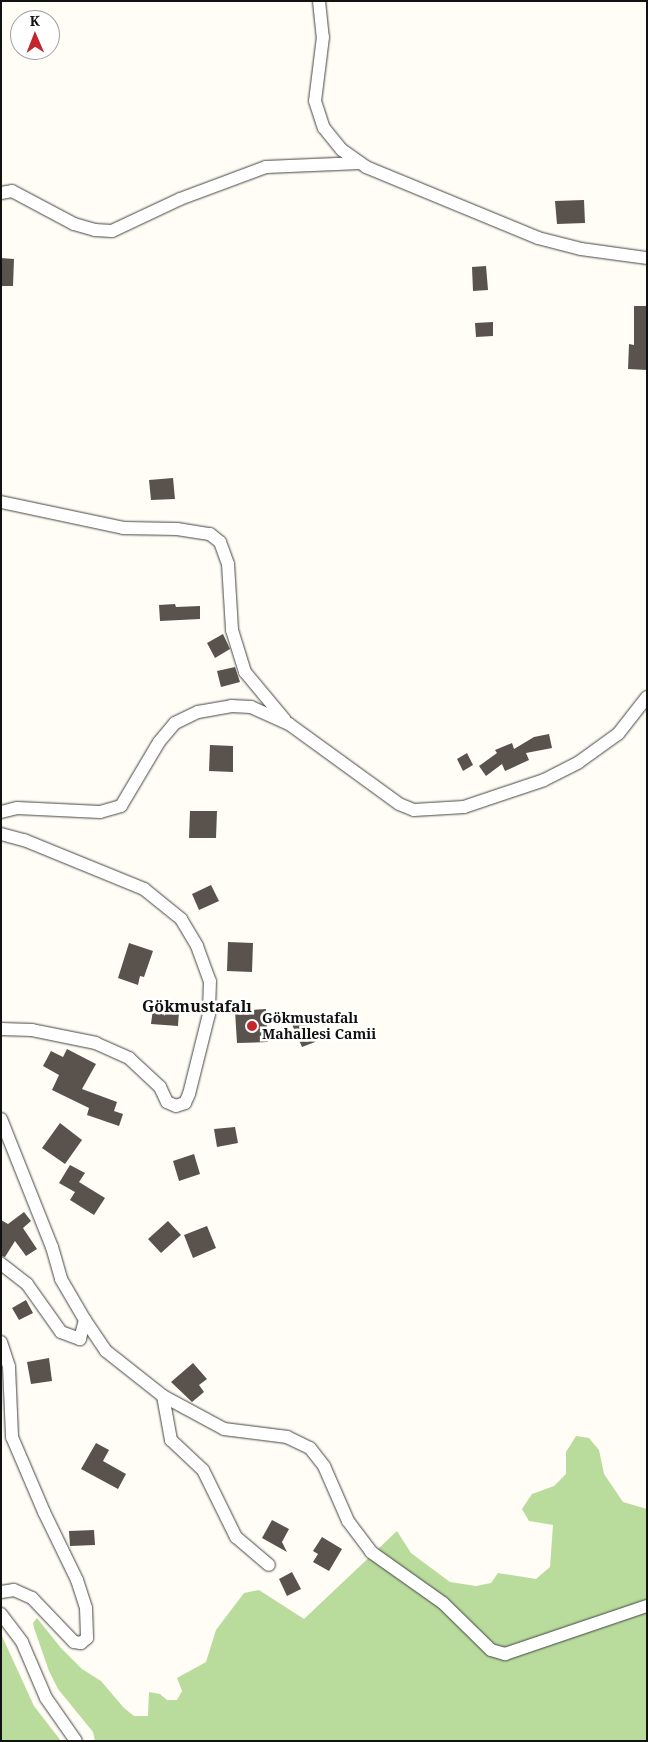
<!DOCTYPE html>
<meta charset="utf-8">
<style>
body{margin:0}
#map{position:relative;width:648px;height:1742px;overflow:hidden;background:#fffdf5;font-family:"Noto Serif",serif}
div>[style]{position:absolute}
.forest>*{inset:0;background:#b9dc9c}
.building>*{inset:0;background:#5a524d}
.roads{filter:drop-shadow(0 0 1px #444) drop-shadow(0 0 1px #444)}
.street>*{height:12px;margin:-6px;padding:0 6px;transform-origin:6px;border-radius:6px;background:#fff}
.dots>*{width:14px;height:14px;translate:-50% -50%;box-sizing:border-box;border:2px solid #fff;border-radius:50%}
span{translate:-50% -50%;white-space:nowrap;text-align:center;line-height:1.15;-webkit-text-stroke:5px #fff;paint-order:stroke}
.poi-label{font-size:14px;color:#111;font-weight:700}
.left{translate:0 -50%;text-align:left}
.quarter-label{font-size:16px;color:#111;font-weight:700}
.frame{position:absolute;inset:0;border:2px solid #111;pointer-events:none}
.north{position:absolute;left:10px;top:10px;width:50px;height:50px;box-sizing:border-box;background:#fff;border:1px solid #a0a0a0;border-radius:50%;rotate:359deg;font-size:14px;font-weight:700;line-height:20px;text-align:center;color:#111}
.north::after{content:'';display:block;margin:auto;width:18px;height:22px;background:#c4262e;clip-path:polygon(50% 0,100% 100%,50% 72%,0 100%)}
</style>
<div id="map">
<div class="forest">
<i style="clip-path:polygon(576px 1436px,589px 1438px,599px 1450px,604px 1474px,623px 1502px,647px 1509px,647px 1741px,95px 1741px,93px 1732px,58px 1689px,49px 1671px,34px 1628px,33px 1623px,37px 1618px,61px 1648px,82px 1669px,101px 1681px,124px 1708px,134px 1716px,148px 1716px,149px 1692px,160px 1694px,167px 1700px,177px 1700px,182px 1691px,177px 1678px,206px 1662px,216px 1630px,244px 1593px,259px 1590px,304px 1619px,397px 1531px,411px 1553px,450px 1582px,476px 1586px,491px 1583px,498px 1573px,536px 1579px,550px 1567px,553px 1525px,529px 1521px,522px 1509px,532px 1494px,554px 1486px,566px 1474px,566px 1452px)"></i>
<i style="clip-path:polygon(1px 1634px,34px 1706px,61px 1741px,1px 1741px)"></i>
</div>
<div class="building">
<i style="clip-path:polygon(584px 200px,585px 223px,557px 224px,555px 201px)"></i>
<i style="clip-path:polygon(1px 258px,14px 259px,13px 286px,1px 286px)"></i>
<i style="clip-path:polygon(486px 266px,488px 290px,473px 291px,472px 267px)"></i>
<i style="clip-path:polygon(634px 306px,647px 306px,647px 370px,628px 369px,629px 344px,634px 345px)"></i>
<i style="clip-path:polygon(493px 322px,493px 336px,476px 337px,475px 323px)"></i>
<i style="clip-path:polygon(173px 478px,175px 499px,151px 500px,149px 480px)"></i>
<i style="clip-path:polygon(175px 604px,176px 607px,200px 606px,200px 619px,160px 621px,159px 605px)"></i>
<i style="clip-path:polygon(223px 634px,230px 649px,215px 658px,207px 643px)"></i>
<i style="clip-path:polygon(235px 667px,240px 682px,221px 687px,217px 671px)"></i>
<i style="clip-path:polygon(549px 734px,552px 748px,526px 753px,529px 760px,505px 771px,502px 764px,486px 776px,479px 766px,497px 753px,495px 750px,512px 743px,514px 749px,534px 737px)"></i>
<i style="clip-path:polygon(210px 745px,233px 746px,233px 772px,209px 771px)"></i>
<i style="clip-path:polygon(467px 753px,473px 765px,463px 771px,457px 759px)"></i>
<i style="clip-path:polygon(190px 811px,217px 811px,216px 838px,189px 838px)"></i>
<i style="clip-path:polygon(211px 885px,219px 901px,199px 910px,192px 894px)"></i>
<i style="clip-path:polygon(228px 942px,253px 943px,252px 972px,227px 971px)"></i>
<i style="clip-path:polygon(129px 943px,153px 951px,144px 977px,140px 976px,138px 985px,118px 978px)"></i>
<i style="clip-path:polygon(153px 1009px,179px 1011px,178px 1026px,151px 1024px)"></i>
<i style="clip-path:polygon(266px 1009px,268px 1042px,237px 1043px,235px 1011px)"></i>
<i style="clip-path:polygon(302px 1015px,315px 1042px,302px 1047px,290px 1020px)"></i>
<i style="clip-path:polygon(67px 1049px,96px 1064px,82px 1089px,117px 1102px,114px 1111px,123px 1114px,119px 1126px,87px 1115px,89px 1108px,52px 1090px,59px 1075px,43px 1066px,51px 1051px,63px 1057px)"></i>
<i style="clip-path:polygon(60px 1123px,82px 1140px,65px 1164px,42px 1148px)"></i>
<i style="clip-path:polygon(235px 1127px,238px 1143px,217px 1147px,214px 1129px)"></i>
<i style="clip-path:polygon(194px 1154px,200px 1174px,179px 1181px,173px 1161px)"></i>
<i style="clip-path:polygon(70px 1165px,85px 1173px,79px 1182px,105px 1198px,94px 1215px,70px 1200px,75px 1192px,59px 1183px)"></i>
<i style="clip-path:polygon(24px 1212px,31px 1221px,23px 1228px,37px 1249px,26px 1256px,15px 1241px,5px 1257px,1px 1256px,1px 1220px,8px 1224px)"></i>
<i style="clip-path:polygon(168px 1221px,181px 1235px,161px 1253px,148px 1239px)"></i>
<i style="clip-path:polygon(207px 1226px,216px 1248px,193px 1258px,184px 1235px)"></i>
<i style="clip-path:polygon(26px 1300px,33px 1313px,19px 1320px,12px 1308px)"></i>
<i style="clip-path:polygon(49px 1358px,52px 1381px,31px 1384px,27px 1362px)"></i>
<i style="clip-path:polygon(193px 1363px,207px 1379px,199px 1385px,204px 1392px,192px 1402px,171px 1382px)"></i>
<i style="clip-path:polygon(96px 1443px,109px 1450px,103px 1461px,126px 1474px,118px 1489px,81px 1469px)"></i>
<i style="clip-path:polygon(272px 1520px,289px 1529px,282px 1542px,287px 1552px,262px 1538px)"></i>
<i style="clip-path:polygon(94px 1530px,95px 1545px,70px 1546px,69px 1531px)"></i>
<i style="clip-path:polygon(322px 1537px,342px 1549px,329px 1571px,313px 1562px,318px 1554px,313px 1551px)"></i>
<i style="clip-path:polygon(292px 1572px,301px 1589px,287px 1596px,279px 1579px)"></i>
</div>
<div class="roads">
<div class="street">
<i style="left:319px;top:1px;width:36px;rotate:84deg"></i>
<i style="left:323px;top:37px;width:64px;rotate:97.1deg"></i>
<i style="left:315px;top:101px;width:28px;rotate:72deg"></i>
<i style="left:324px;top:128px;width:28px;rotate:51deg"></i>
<i style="left:342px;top:150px;width:29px;rotate:35deg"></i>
<i style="left:366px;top:167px;width:186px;rotate:22.4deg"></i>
<i style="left:538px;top:238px;width:44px;rotate:14.3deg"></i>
<i style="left:581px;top:249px;width:67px;rotate:7.8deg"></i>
<i style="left:1px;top:193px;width:11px;rotate:-10deg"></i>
<i style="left:12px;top:191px;width:70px;rotate:28deg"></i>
<i style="left:74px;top:224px;width:22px;rotate:16deg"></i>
<i style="left:95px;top:230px;width:17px;rotate:3deg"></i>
<i style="left:112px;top:231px;width:75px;rotate:-25.2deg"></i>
<i style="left:180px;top:199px;width:92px;rotate:-20.4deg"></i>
<i style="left:266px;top:167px;width:94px;rotate:-2.4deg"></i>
<i style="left:1px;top:502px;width:125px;rotate:12deg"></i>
<i style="left:123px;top:528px;width:54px;rotate:1.1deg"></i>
<i style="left:177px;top:529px;width:33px;rotate:9deg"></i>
<i style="left:210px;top:534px;width:13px;rotate:39deg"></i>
<i style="left:220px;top:542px;width:23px;rotate:70deg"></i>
<i style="left:228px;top:564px;width:66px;rotate:86.5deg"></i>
<i style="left:232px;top:630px;width:44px;rotate:72.8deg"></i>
<i style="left:245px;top:672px;width:62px;rotate:50.2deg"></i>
<i style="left:1px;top:812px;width:16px;rotate:-14deg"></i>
<i style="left:17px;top:808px;width:83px;rotate:2.8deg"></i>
<i style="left:100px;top:812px;width:22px;rotate:-16deg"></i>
<i style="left:121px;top:806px;width:74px;rotate:-59.3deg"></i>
<i style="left:159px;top:742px;width:25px;rotate:-50deg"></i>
<i style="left:175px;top:723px;width:25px;rotate:-26deg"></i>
<i style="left:198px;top:712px;width:34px;rotate:-10deg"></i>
<i style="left:231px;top:706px;width:20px;rotate:3deg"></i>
<i style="left:251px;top:707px;width:42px;rotate:24.1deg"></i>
<i style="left:289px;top:724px;width:136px;rotate:36deg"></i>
<i style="left:399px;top:804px;width:16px;rotate:22deg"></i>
<i style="left:414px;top:810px;width:50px;rotate:-3.4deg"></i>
<i style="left:464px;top:807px;width:84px;rotate:-18.6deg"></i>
<i style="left:544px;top:780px;width:39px;rotate:-27deg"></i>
<i style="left:579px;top:762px;width:48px;rotate:-35.7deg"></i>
<i style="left:618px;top:734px;width:47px;rotate:-51.9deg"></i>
<i style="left:1px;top:834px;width:24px;rotate:15deg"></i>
<i style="left:24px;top:840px;width:130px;rotate:22.2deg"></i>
<i style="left:144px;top:889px;width:48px;rotate:39deg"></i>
<i style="left:181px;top:919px;width:31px;rotate:59deg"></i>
<i style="left:197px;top:946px;width:37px;rotate:70deg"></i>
<i style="left:210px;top:981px;width:33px;rotate:92deg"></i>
<i style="left:209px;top:1014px;width:82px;rotate:104deg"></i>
<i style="left:189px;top:1094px;width:10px;rotate:114deg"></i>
<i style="left:185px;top:1103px;width:9px;rotate:162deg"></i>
<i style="left:176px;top:1106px;width:10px;rotate:-156deg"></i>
<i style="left:167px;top:1102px;width:17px;rotate:-115deg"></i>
<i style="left:160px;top:1087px;width:42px;rotate:-136.9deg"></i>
<i style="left:129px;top:1058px;width:36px;rotate:-156deg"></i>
<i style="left:96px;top:1043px;width:65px;rotate:-168.5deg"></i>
<i style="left:32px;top:1030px;width:31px;rotate:-178deg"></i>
<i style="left:1px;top:1119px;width:138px;rotate:68.3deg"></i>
<i style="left:52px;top:1247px;width:33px;rotate:74deg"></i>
<i style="left:61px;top:1279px;width:48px;rotate:59.7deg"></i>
<i style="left:85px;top:1320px;width:20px;rotate:105deg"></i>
<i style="left:80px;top:1339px;width:20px;rotate:-160deg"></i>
<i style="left:61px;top:1332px;width:59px;rotate:-125.3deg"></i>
<i style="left:27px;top:1284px;width:33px;rotate:-142deg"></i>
<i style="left:85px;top:1320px;width:37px;rotate:56deg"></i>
<i style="left:106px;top:1351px;width:73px;rotate:38.3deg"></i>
<i style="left:163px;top:1396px;width:69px;rotate:28.4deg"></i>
<i style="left:224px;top:1429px;width:64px;rotate:7.2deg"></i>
<i style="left:287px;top:1437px;width:25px;rotate:26deg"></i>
<i style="left:310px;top:1448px;width:23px;rotate:52deg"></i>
<i style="left:324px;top:1466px;width:60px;rotate:66.4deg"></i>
<i style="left:348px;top:1521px;width:39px;rotate:53deg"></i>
<i style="left:371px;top:1552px;width:88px;rotate:35.3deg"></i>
<i style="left:443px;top:1603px;width:67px;rotate:44.4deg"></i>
<i style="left:491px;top:1650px;width:15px;rotate:16deg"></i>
<i style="left:505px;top:1654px;width:150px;rotate:-18.7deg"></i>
<i style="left:1px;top:1342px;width:26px;rotate:72deg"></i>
<i style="left:9px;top:1367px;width:70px;rotate:87.5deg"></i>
<i style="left:12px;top:1437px;width:82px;rotate:66.9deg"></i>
<i style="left:44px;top:1512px;width:76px;rotate:64.1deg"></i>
<i style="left:77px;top:1580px;width:29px;rotate:72deg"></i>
<i style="left:86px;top:1608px;width:30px;rotate:88deg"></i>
<i style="left:87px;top:1638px;width:8px;rotate:140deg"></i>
<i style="left:81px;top:1643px;width:7px;rotate:-172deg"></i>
<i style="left:74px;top:1642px;width:61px;rotate:-133.7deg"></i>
<i style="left:32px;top:1598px;width:20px;rotate:-156deg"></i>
<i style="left:14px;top:1590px;width:13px;rotate:171deg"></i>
<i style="left:163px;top:1396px;width:45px;rotate:79.7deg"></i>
<i style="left:171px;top:1440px;width:44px;rotate:43.2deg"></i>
<i style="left:203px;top:1470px;width:75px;rotate:63.8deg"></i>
<i style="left:236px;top:1537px;width:43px;rotate:40.3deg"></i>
<i style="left:1px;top:1614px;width:35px;rotate:53deg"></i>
<i style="left:22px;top:1642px;width:61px;rotate:66.8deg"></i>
<i style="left:46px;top:1698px;width:52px;rotate:55.1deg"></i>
</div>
</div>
<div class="dots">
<i style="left:252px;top:1026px;background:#c4262e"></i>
</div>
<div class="poi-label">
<span class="left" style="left:262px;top:1026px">Gökmustafalı<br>Mahallesi Camii</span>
</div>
<div class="quarter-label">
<span style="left:197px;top:1006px">Gökmustafalı</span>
</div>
<div class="frame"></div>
<div class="north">K</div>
</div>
